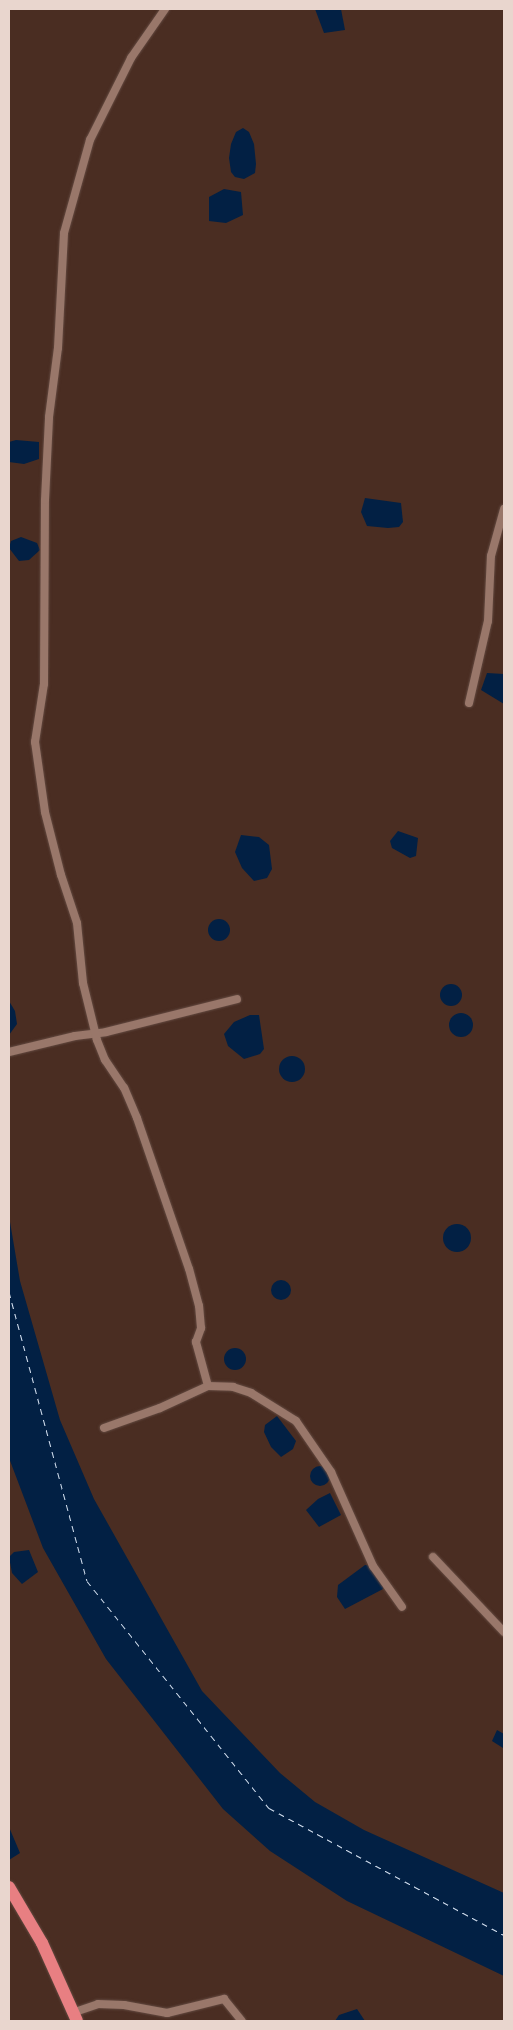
<!DOCTYPE html>
<style>
body{margin:0}
#map{position:relative;width:513px;height:2030px;overflow:hidden;background:#4a2d22;font-family:"Nunito Sans",sans-serif}
div>[style]{position:absolute}
.water>*{inset:0;background:#022044}
.round{border-radius:50%}
.ferry>*{height:1px;margin-top:-0.5px;transform-origin:0;background:repeating-linear-gradient(90deg,#d4e0f0 0 6px,transparent 0 11px)}
.roads{filter:drop-shadow(0 0 1px #634a41) drop-shadow(0 0 1px #634a41)}
.minor>*{height:8px;margin:-4px;padding:0 4px;transform-origin:4px;border-radius:4px;background:#99776a}
.trunk>*{height:12px;margin:-6px;padding:0 6px;transform-origin:6px;border-radius:6px;background:#e87f82}
span{translate:-50% -50%;white-space:nowrap;text-align:center;line-height:1.15;-webkit-text-stroke:4px #261914;paint-order:stroke}
.frame{position:absolute;inset:0;border:10px solid #e9d6ce;pointer-events:none}
</style>
<div id="map">
<div class="water">
<i style="clip-path:polygon(315px 9px,341px 9px,345px 30px,324px 33px)"></i>
<i style="clip-path:polygon(243px 128px,249px 132px,254px 144px,256px 164px,255px 173px,244px 179px,235px 177px,231px 172px,229px 158px,231px 144px,236px 132px)"></i>
<i style="clip-path:polygon(224px 189px,241px 192px,243px 215px,226px 223px,209px 221px,209px 197px)"></i>
<i style="clip-path:polygon(16px 440px,39px 442px,39px 459px,24px 464px,9px 462px,9px 442px)"></i>
<i style="clip-path:polygon(365px 498px,401px 503px,403px 522px,399px 527px,388px 528px,367px 526px,361px 512px)"></i>
<i style="clip-path:polygon(21px 537px,37px 543px,40px 550px,29px 560px,19px 561px,9px 548px,11px 541px)"></i>
<i style="clip-path:polygon(487px 673px,504px 674px,504px 704px,481px 690px)"></i>
<i style="clip-path:polygon(398px 831px,418px 838px,416px 856px,410px 858px,392px 848px,390px 841px)"></i>
<i style="clip-path:polygon(241px 835px,259px 837px,269px 845px,272px 869px,267px 878px,254px 881px,242px 868px,235px 852px)"></i>
<i class="round" style="left:208px;top:919px;width:22px;height:22px"></i>
<i class="round" style="left:440px;top:984px;width:22px;height:22px"></i>
<i style="clip-path:polygon(9px 1001px,15px 1011px,17px 1024px,9px 1035px)"></i>
<i class="round" style="left:449px;top:1013px;width:24px;height:24px"></i>
<i style="clip-path:polygon(250px 1015px,259px 1015px,264px 1049px,260px 1054px,244px 1059px,228px 1046px,224px 1034px,234px 1022px)"></i>
<i class="round" style="left:279px;top:1056px;width:26px;height:26px"></i>
<i style="clip-path:polygon(9px 1216px,20px 1281px,60px 1420px,94px 1499px,202px 1691px,280px 1773px,315px 1802px,364px 1830px,504px 1893px,504px 1976px,347px 1901px,270px 1851px,223px 1809px,106px 1659px,43px 1548px,9px 1458px)"></i>
<i class="round" style="left:443px;top:1224px;width:28px;height:28px"></i>
<i class="round" style="left:271px;top:1280px;width:20px;height:20px"></i>
<i class="round" style="left:224px;top:1348px;width:22px;height:22px"></i>
<i style="clip-path:polygon(277px 1416px,296px 1441px,293px 1449px,281px 1457px,271px 1447px,264px 1432px,265px 1425px)"></i>
<i class="round" style="left:310px;top:1466px;width:20px;height:20px"></i>
<i style="clip-path:polygon(330px 1493px,341px 1515px,319px 1527px,306px 1510px,318px 1499px)"></i>
<i style="clip-path:polygon(29px 1550px,38px 1572px,22px 1584px,12px 1573px,9px 1557px,14px 1552px)"></i>
<i style="clip-path:polygon(365px 1565px,372px 1566px,384px 1583px,383px 1589px,345px 1609px,337px 1597px,338px 1585px)"></i>
<i style="clip-path:polygon(497px 1730px,504px 1734px,503px 1748px,492px 1741px)"></i>
<i style="clip-path:polygon(9px 1827px,20px 1853px,9px 1860px)"></i>
<i style="clip-path:polygon(357px 2009px,365px 2021px,335px 2021px,339px 2015px)"></i>
</div>
<div class="ferry">
<i style="left:9px;top:1292px;width:299px;rotate:74.9deg"></i>
<i style="left:87px;top:1581px;width:291px;rotate:51.3deg"></i>
<i style="left:269px;top:1808px;width:267px;rotate:28.4deg"></i>
</div>
<div class="roads">
<div class="minor">
<i style="left:469px;top:703px;width:84px;rotate:-77deg"></i>
<i style="left:488px;top:621px;width:65px;rotate:-87.4deg"></i>
<i style="left:491px;top:556px;width:49px;rotate:-74.5deg"></i>
<i style="left:9px;top:1052px;width:68px;rotate:-13.6deg"></i>
<i style="left:75px;top:1036px;width:31px;rotate:-7deg"></i>
<i style="left:106px;top:1032px;width:135px;rotate:-14.1deg"></i>
<i style="left:208px;top:1386px;width:25px;rotate:2deg"></i>
<i style="left:233px;top:1387px;width:19px;rotate:18deg"></i>
<i style="left:251px;top:1393px;width:53px;rotate:31.9deg"></i>
<i style="left:296px;top:1421px;width:62px;rotate:55.5deg"></i>
<i style="left:331px;top:1472px;width:103px;rotate:65.9deg"></i>
<i style="left:373px;top:1566px;width:50px;rotate:54.7deg"></i>
<i style="left:104px;top:1428px;width:59px;rotate:-19.7deg"></i>
<i style="left:160px;top:1408px;width:53px;rotate:-24.6deg"></i>
<i style="left:208px;top:1386px;width:46px;rotate:-105.3deg"></i>
<i style="left:196px;top:1342px;width:15px;rotate:-70deg"></i>
<i style="left:201px;top:1328px;width:22px;rotate:-95deg"></i>
<i style="left:199px;top:1306px;width:38px;rotate:-105deg"></i>
<i style="left:189px;top:1269px;width:160px;rotate:-109deg"></i>
<i style="left:137px;top:1118px;width:33px;rotate:-113deg"></i>
<i style="left:124px;top:1088px;width:34px;rotate:-124deg"></i>
<i style="left:105px;top:1060px;width:22px;rotate:-112deg"></i>
<i style="left:97px;top:1040px;width:59px;rotate:-103.8deg"></i>
<i style="left:83px;top:983px;width:60px;rotate:-95.7deg"></i>
<i style="left:77px;top:923px;width:51px;rotate:-108.4deg"></i>
<i style="left:61px;top:875px;width:65px;rotate:-104.3deg"></i>
<i style="left:45px;top:812px;width:71px;rotate:-98.1deg"></i>
<i style="left:35px;top:742px;width:59px;rotate:-81.2deg"></i>
<i style="left:44px;top:684px;width:184px;rotate:-89.7deg"></i>
<i style="left:45px;top:500px;width:83px;rotate:-87.2deg"></i>
<i style="left:49px;top:417px;width:70px;rotate:-82.6deg"></i>
<i style="left:58px;top:348px;width:115px;rotate:-87deg"></i>
<i style="left:64px;top:233px;width:97px;rotate:-74.4deg"></i>
<i style="left:90px;top:140px;width:92px;rotate:-63.4deg"></i>
<i style="left:131px;top:58px;width:60px;rotate:-55.2deg"></i>
<i style="left:433px;top:1557px;width:103px;rotate:46.6deg"></i>
<i style="left:75px;top:2012px;width:24px;rotate:-19deg"></i>
<i style="left:98px;top:2004px;width:26px;rotate:2deg"></i>
<i style="left:124px;top:2005px;width:44px;rotate:10.5deg"></i>
<i style="left:167px;top:2013px;width:59px;rotate:-13.8deg"></i>
<i style="left:224px;top:1999px;width:28px;rotate:51deg"></i>
</div>
<div class="trunk">
<i style="left:9px;top:1887px;width:65px;rotate:59.5deg"></i>
<i style="left:42px;top:1943px;width:85px;rotate:65.8deg"></i>
</div>
</div>
<div class="frame"></div>
</div>
